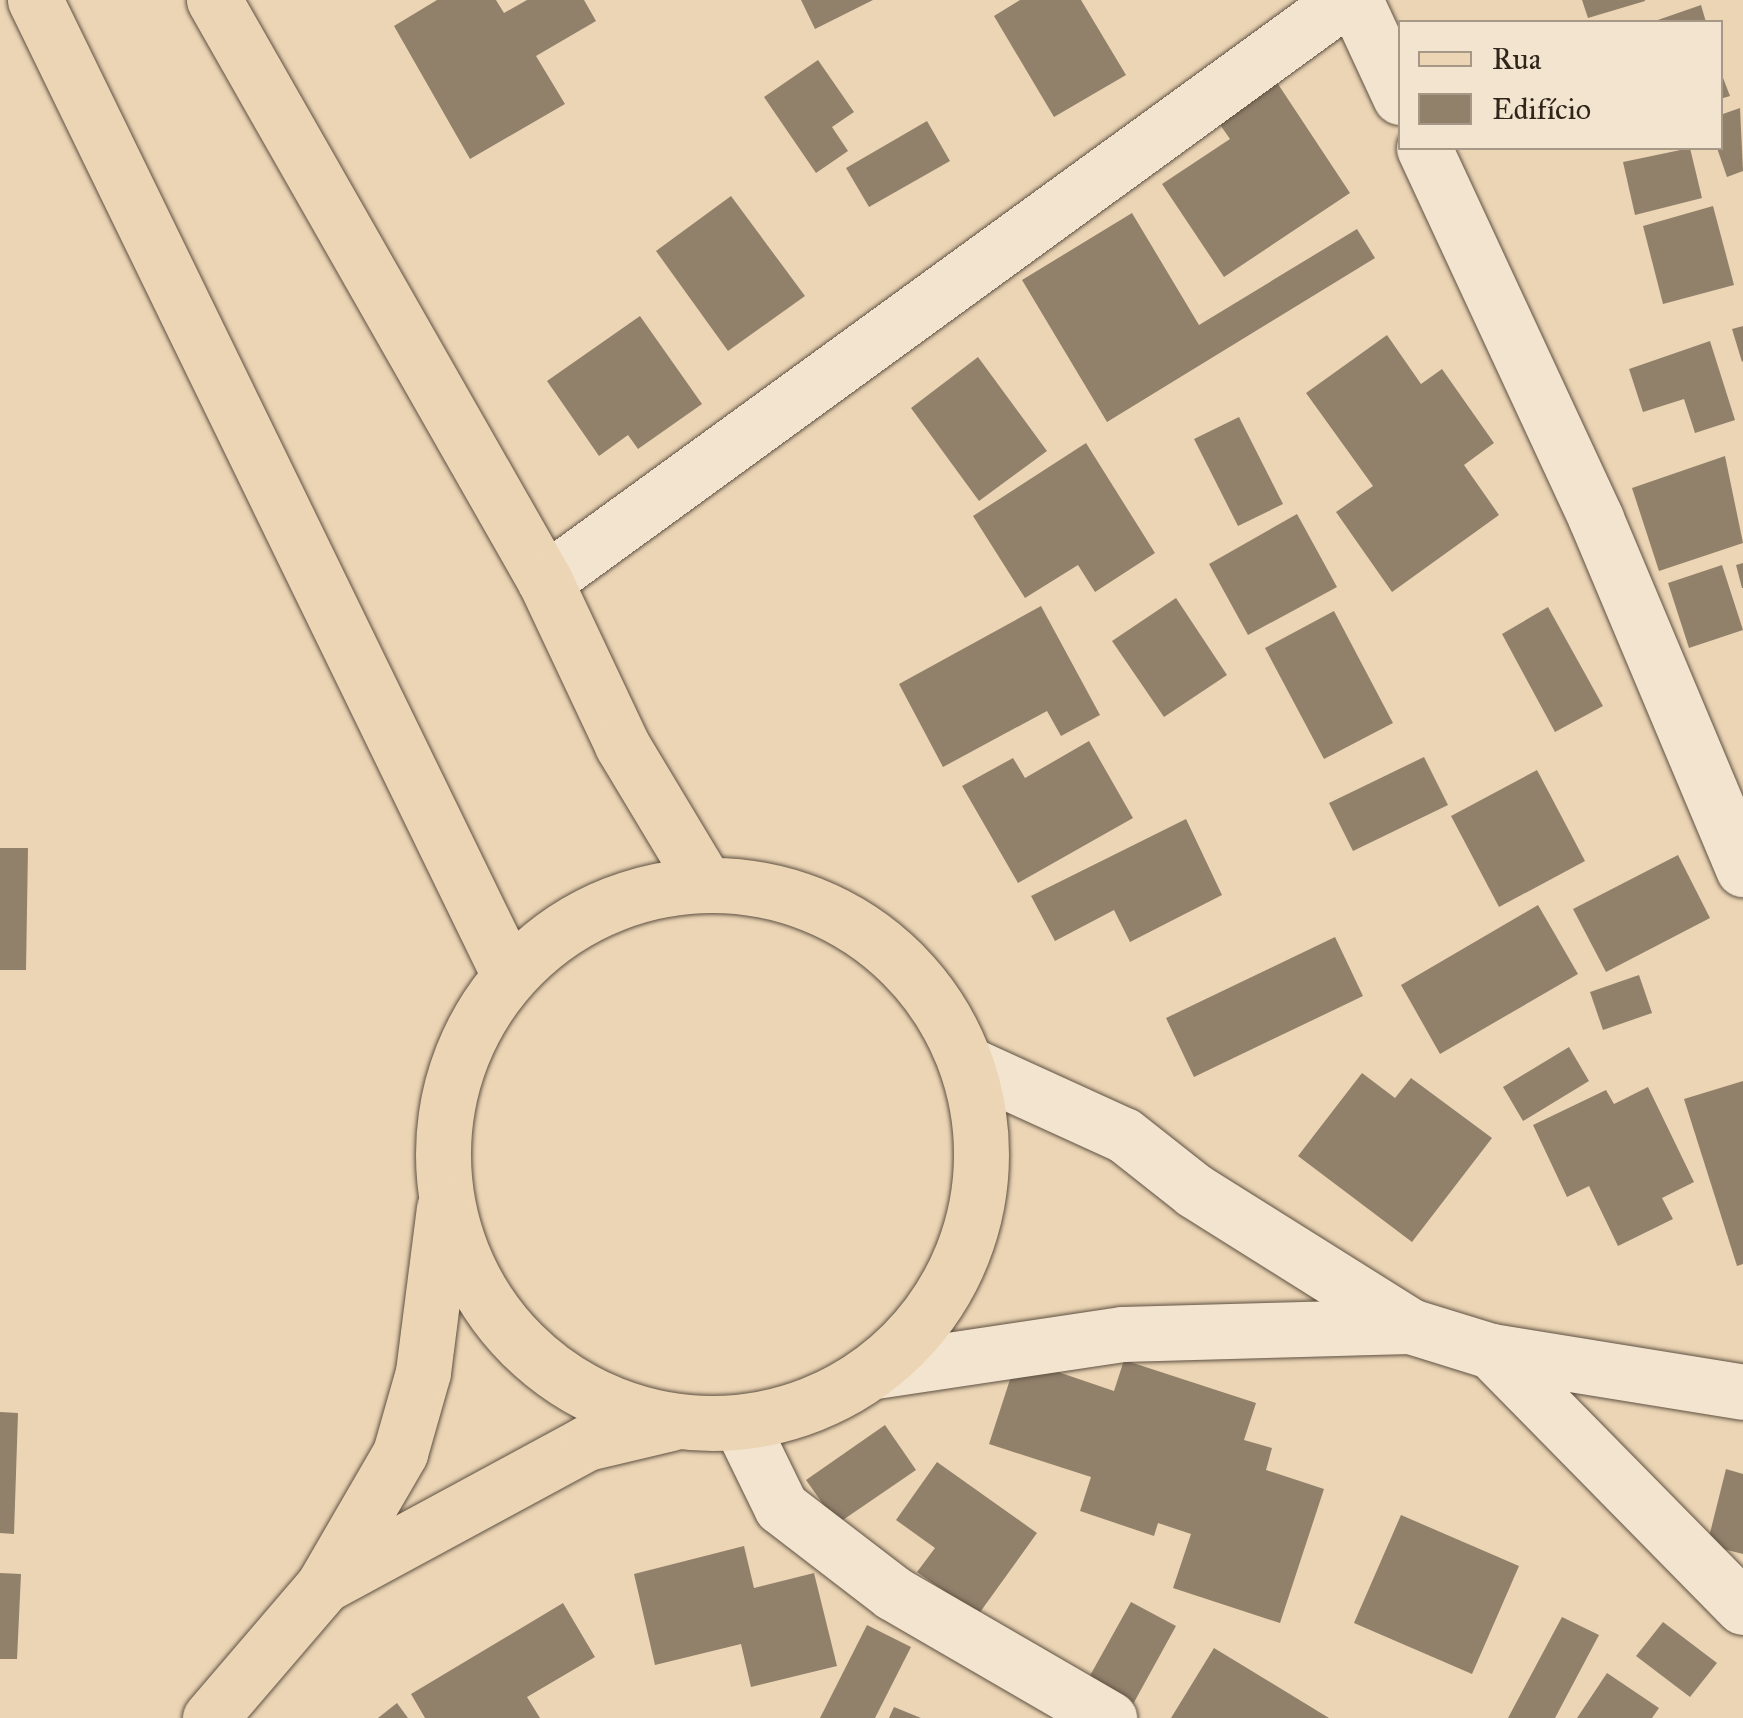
<!DOCTYPE html>
<meta charset="utf-8">
<style>
body{margin:0}
#map{position:relative;width:1743px;height:1718px;overflow:hidden;background:#ecd5b5;font-family:"IM FELL Great Primer",serif}
div>[style]{position:absolute}
.building>*{inset:0;background:#91816b}
.roads{filter:drop-shadow(0 0 2px #5e5142) drop-shadow(0 0 2px #5e5142)}
.minor>*{height:55px;margin:-27.5px;padding:0 27.5px;transform-origin:27.5px;border-radius:27.5px;background:#f3e4cf}
.major>*{height:55px;margin:-27.5px;padding:0 27.5px;transform-origin:27.5px;border-radius:27.5px;background:#ecd5b5}
.major>.ring{margin:-27.5px;padding:0;box-sizing:content-box;background:none;border:55px solid #ecd5b5;border-radius:50%}
span{translate:-50% -50%;white-space:nowrap;text-align:center;line-height:1.15;-webkit-text-stroke:10px #f3e4cf;paint-order:stroke}
.legend{position:absolute;left:1398px;top:20px;width:325px;height:130px;box-sizing:border-box;background:#f3e4cf;border:2px solid #a59887;margin:0;padding:12px 18px;list-style:none;font-size:30px;color:#2f251b}
.legend li{display:flex;align-items:center;gap:20px;height:50px}
.legend b{width:50px;border:2px solid #a59887}
</style>
<div id="map">
<div class="building">
<i style="clip-path:polygon(437px 0,496px 0,504px 13px,527px 0,584px 0,596px 21px,536px 56px,565px 104px,470px 159px,394px 26px)"></i>
<i style="clip-path:polygon(801px 0,873px 0,815px 29px)"></i>
<i style="clip-path:polygon(1020px 0,1081px 0,1126px 75px,1054px 117px,994px 16px)"></i>
<i style="clip-path:polygon(1582px 0,1645px 0,1645px 1px,1588px 18px)"></i>
<i style="clip-path:polygon(1701px 5px,1706px 22px,1652px 22px)"></i>
<i style="clip-path:polygon(818px 60px,854px 112px,832px 127px,848px 151px,816px 173px,764px 97px)"></i>
<i style="clip-path:polygon(1720px 70px,1730px 96px,1720px 99px)"></i>
<i style="clip-path:polygon(1276px 81px,1350px 193px,1224px 277px,1162px 184px,1230px 139px,1216px 119px)"></i>
<i style="clip-path:polygon(1740px 108px,1743px 171px,1727px 177px,1717px 148px,1720px 115px)"></i>
<i style="clip-path:polygon(927px 121px,950px 161px,869px 207px,846px 168px)"></i>
<i style="clip-path:polygon(1690px 148px,1702px 198px,1635px 215px,1623px 162px)"></i>
<i style="clip-path:polygon(731px 196px,805px 296px,728px 351px,656px 251px)"></i>
<i style="clip-path:polygon(1713px 206px,1734px 285px,1663px 304px,1643px 226px)"></i>
<i style="clip-path:polygon(1132px 213px,1199px 325px,1357px 229px,1375px 258px,1107px 422px,1022px 280px)"></i>
<i style="clip-path:polygon(640px 316px,702px 404px,638px 449px,628px 435px,599px 456px,547px 381px)"></i>
<i style="clip-path:polygon(1743px 326px,1743px 361px,1742px 362px,1732px 329px)"></i>
<i style="clip-path:polygon(1387px 335px,1421px 384px,1442px 369px,1494px 443px,1464px 465px,1499px 515px,1392px 592px,1336px 512px,1373px 486px,1306px 393px)"></i>
<i style="clip-path:polygon(1710px 341px,1735px 420px,1695px 433px,1684px 399px,1643px 412px,1629px 369px)"></i>
<i style="clip-path:polygon(978px 357px,1047px 451px,979px 501px,911px 408px)"></i>
<i style="clip-path:polygon(1239px 417px,1283px 504px,1238px 526px,1194px 439px)"></i>
<i style="clip-path:polygon(1086px 443px,1155px 553px,1095px 592px,1078px 565px,1025px 598px,973px 516px)"></i>
<i style="clip-path:polygon(1725px 456px,1743px 543px,1659px 571px,1632px 488px)"></i>
<i style="clip-path:polygon(1297px 514px,1337px 587px,1248px 635px,1209px 564px)"></i>
<i style="clip-path:polygon(1743px 563px,1743px 588px,1742px 588px,1736px 565px)"></i>
<i style="clip-path:polygon(1722px 565px,1743px 630px,1689px 648px,1668px 583px)"></i>
<i style="clip-path:polygon(1176px 598px,1227px 675px,1164px 717px,1112px 641px)"></i>
<i style="clip-path:polygon(1041px 606px,1100px 715px,1061px 736px,1047px 711px,943px 767px,899px 684px)"></i>
<i style="clip-path:polygon(1548px 607px,1603px 706px,1555px 732px,1502px 634px)"></i>
<i style="clip-path:polygon(1334px 611px,1393px 723px,1324px 759px,1265px 648px)"></i>
<i style="clip-path:polygon(1089px 741px,1133px 818px,1018px 883px,962px 786px,1013px 758px,1025px 778px)"></i>
<i style="clip-path:polygon(1424px 757px,1448px 805px,1353px 851px,1329px 803px)"></i>
<i style="clip-path:polygon(1537px 770px,1585px 861px,1499px 907px,1451px 816px)"></i>
<i style="clip-path:polygon(1186px 819px,1222px 895px,1130px 942px,1114px 910px,1055px 941px,1031px 896px)"></i>
<i style="clip-path:polygon(0 848px,28px 848px,26px 970px,0 970px)"></i>
<i style="clip-path:polygon(1678px 855px,1710px 918px,1606px 972px,1573px 909px)"></i>
<i style="clip-path:polygon(1538px 905px,1578px 974px,1440px 1054px,1401px 985px)"></i>
<i style="clip-path:polygon(1335px 937px,1363px 996px,1194px 1077px,1166px 1018px)"></i>
<i style="clip-path:polygon(1639px 975px,1652px 1013px,1603px 1030px,1590px 992px)"></i>
<i style="clip-path:polygon(1569px 1047px,1589px 1081px,1523px 1121px,1503px 1087px)"></i>
<i style="clip-path:polygon(1362px 1073px,1395px 1098px,1411px 1078px,1492px 1138px,1412px 1242px,1298px 1156px)"></i>
<i style="clip-path:polygon(1743px 1081px,1743px 1264px,1737px 1266px,1684px 1099px)"></i>
<i style="clip-path:polygon(1648px 1087px,1694px 1182px,1662px 1198px,1673px 1219px,1618px 1246px,1589px 1186px,1567px 1197px,1533px 1125px,1606px 1090px,1614px 1104px)"></i>
<i style="clip-path:polygon(1017px 1358px,1114px 1391px,1124px 1360px,1256px 1403px,1244px 1440px,1272px 1448px,1266px 1470px,1324px 1489px,1280px 1623px,1173px 1588px,1191px 1534px,1158px 1523px,1154px 1536px,1080px 1511px,1091px 1477px,989px 1444px)"></i>
<i style="clip-path:polygon(0 1412px,18px 1413px,14px 1534px,0 1533px)"></i>
<i style="clip-path:polygon(885px 1425px,916px 1470px,837px 1524px,806px 1480px)"></i>
<i style="clip-path:polygon(937px 1462px,1037px 1533px,978px 1615px,917px 1572px,935px 1548px,896px 1520px)"></i>
<i style="clip-path:polygon(1726px 1469px,1743px 1474px,1743px 1554px,1707px 1545px)"></i>
<i style="clip-path:polygon(1401px 1515px,1519px 1566px,1472px 1674px,1354px 1623px)"></i>
<i style="clip-path:polygon(744px 1546px,754px 1588px,814px 1573px,837px 1666px,751px 1687px,741px 1644px,655px 1665px,634px 1574px)"></i>
<i style="clip-path:polygon(0 1573px,21px 1574px,17px 1659px,0 1659px)"></i>
<i style="clip-path:polygon(1131px 1602px,1176px 1626px,1132px 1706px,1087px 1681px)"></i>
<i style="clip-path:polygon(563px 1603px,595px 1657px,527px 1697px,540px 1718px,425px 1718px,411px 1694px)"></i>
<i style="clip-path:polygon(1562px 1617px,1599px 1635px,1555px 1718px,1508px 1718px)"></i>
<i style="clip-path:polygon(1663px 1622px,1717px 1663px,1690px 1697px,1636px 1656px)"></i>
<i style="clip-path:polygon(867px 1625px,911px 1647px,875px 1718px,820px 1718px)"></i>
<i style="clip-path:polygon(1214px 1648px,1329px 1718px,1171px 1718px)"></i>
<i style="clip-path:polygon(1607px 1673px,1659px 1708px,1652px 1718px,1577px 1718px)"></i>
<i style="clip-path:polygon(397px 1703px,408px 1718px,378px 1718px)"></i>
<i style="clip-path:polygon(894px 1707px,921px 1718px,889px 1718px)"></i>
</div>
<div class="roads">
<div class="minor">
<i style="left:1355px;top:0;width:107px;rotate:65.1deg"></i>
<i style="left:1424px;top:148px;width:409px;rotate:65.1deg"></i>
<i style="left:1596px;top:519px;width:380px;rotate:67.2deg"></i>
<i style="left:545px;top:581px;width:988px;rotate:-36.02deg"></i>
<i style="left:968px;top:1064px;width:171px;rotate:24.5deg"></i>
<i style="left:1124px;top:1135px;width:90px;rotate:38.3deg"></i>
<i style="left:1195px;top:1191px;width:254px;rotate:32.1deg"></i>
<i style="left:1410px;top:1326px;width:85px;rotate:17.2deg"></i>
<i style="left:1491px;top:1351px;width:255px;rotate:9.2deg"></i>
<i style="left:1491px;top:1351px;width:359px;rotate:45.5deg"></i>
<i style="left:875px;top:1371px;width:250px;rotate:-8.5deg"></i>
<i style="left:1122px;top:1334px;width:288px;rotate:-1.6deg"></i>
<i style="left:741px;top:1425px;width:91px;rotate:64deg"></i>
<i style="left:781px;top:1507px;width:141px;rotate:37.5deg"></i>
<i style="left:893px;top:1593px;width:250px;rotate:30.1deg"></i>
</div>
<div class="major">
<i style="left:35px;top:0;width:1084px;rotate:64.07deg"></i>
<i style="left:214px;top:0;width:669px;rotate:60.33deg"></i>
<i style="left:545px;top:581px;width:181px;rotate:64.8deg"></i>
<i style="left:622px;top:745px;width:161px;rotate:59deg"></i>
<i class="ring" style="left:443px;top:885px;width:483px;height:483px"></i>
<i style="left:326px;top:1584px;width:297px;rotate:-28.4deg"></i>
<i style="left:587px;top:1443px;width:86px;rotate:-13.4deg"></i>
<i style="left:210px;top:1718px;width:174px;rotate:-49.4deg"></i>
<i style="left:323px;top:1586px;width:154px;rotate:-59.9deg"></i>
<i style="left:400px;top:1453px;width:84px;rotate:-74.1deg"></i>
<i style="left:423px;top:1372px;width:165px;rotate:-82.7deg"></i>
</div>
</div>
<ul class="legend">
<li><b style="height:12px;background:#ecd5b5"></b>Rua</li>
<li><b style="height:28px;background:#91816b"></b>Edifício</li>
</ul>
</div>
